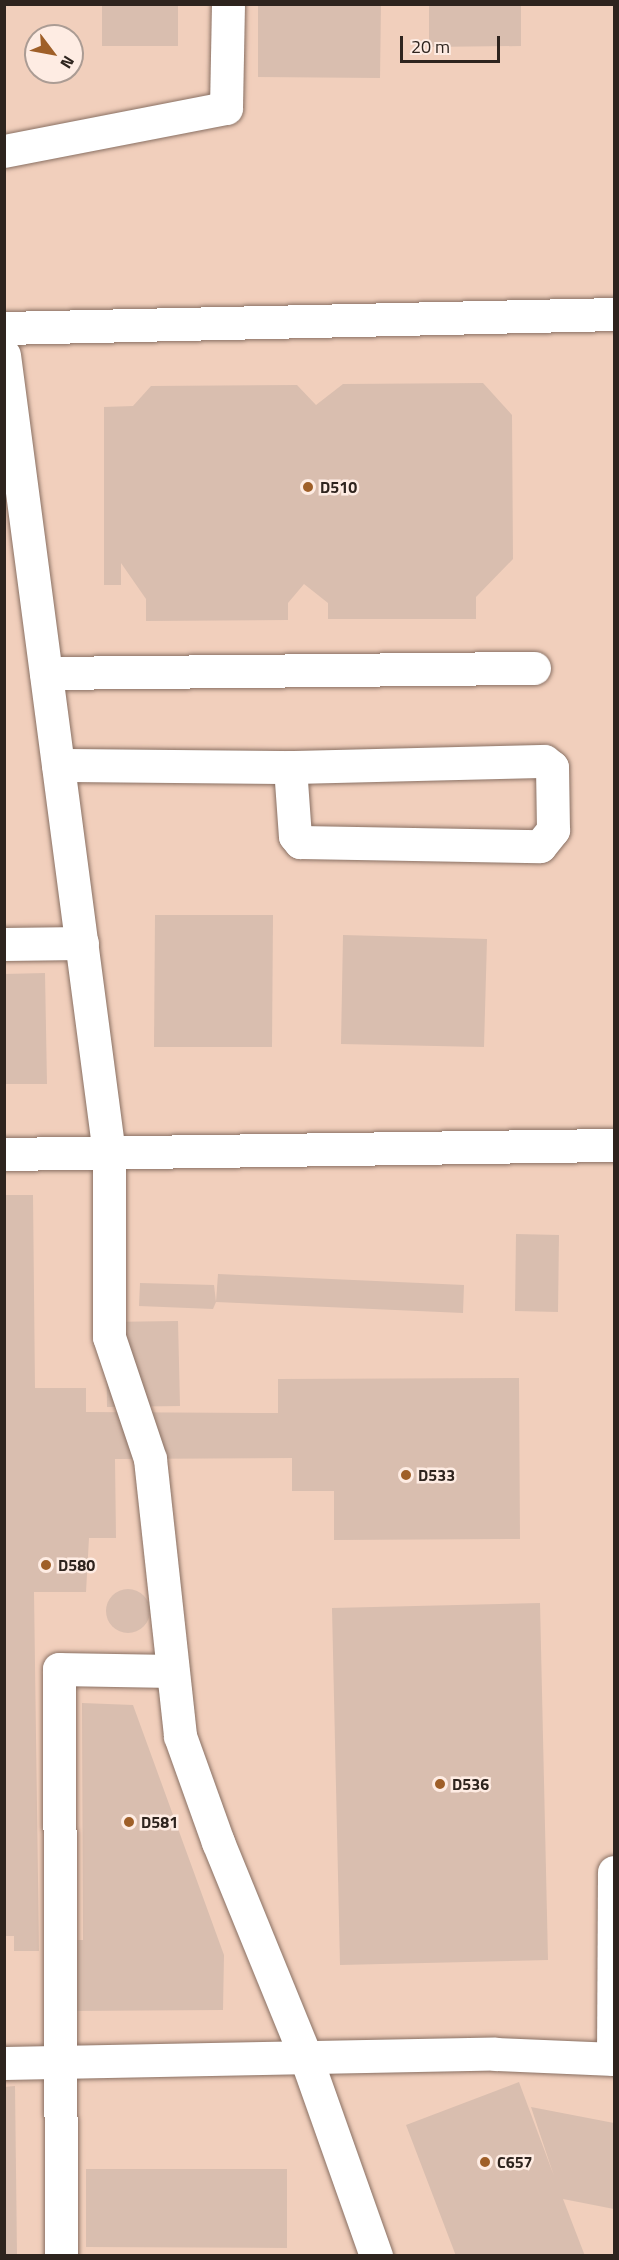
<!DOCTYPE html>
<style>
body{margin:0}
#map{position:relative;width:619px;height:2260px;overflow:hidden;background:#f9ddcd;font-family:"Titillium Web",sans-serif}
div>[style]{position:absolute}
.built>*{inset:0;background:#f1cfbc}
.building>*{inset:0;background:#d9beaf}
.round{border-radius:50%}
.roads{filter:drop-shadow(0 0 2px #897063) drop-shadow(0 0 2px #897063)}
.minor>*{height:33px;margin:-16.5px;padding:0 16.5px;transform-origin:16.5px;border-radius:16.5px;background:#fff}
.dots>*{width:16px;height:16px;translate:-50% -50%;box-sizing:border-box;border:3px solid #feece3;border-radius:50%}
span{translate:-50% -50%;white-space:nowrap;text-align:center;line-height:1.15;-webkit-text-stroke:5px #feece3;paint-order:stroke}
.poi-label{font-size:16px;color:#2e241e;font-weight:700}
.left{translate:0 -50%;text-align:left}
.frame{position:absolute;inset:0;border:6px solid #2e241e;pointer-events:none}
.north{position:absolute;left:24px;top:24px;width:60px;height:60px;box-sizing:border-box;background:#feece3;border:2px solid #ab9c94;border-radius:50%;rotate:122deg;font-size:16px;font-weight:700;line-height:24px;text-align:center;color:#2e241e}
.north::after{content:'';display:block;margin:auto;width:21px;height:27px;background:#9f5f28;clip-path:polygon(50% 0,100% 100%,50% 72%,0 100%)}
.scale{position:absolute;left:400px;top:36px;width:100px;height:27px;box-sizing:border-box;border:3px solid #2e241e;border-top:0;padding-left:8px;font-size:18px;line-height:21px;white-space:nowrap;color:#2e241e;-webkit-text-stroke:4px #feece3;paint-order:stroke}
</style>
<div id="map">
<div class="built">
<i style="clip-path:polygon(evenodd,5px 5px,614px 5px,614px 2255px,5px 2256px,5px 5px,36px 36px,72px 36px,72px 72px,36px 72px,36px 36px)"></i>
</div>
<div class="building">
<i style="clip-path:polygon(102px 4px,178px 4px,178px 46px,102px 46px)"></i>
<i style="clip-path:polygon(258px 4px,381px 4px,380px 78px,258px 77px)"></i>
<i style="clip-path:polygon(429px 4px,521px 4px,521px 46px,429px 47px)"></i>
<i style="clip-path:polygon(483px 383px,512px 415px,513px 559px,476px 597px,476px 619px,328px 619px,328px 603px,304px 584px,288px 603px,288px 620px,146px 621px,146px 599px,121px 563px,121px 585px,104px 585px,104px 407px,133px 406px,151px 386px,297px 385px,316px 405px,343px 384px)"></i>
<i style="clip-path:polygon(155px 915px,273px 915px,272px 1047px,154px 1047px)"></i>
<i style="clip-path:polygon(343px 935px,487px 939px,484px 1047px,341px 1044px)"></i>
<i style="clip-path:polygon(45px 973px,47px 1084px,4px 1084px,4px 974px)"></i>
<i style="clip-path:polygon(4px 1195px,33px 1195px,35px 1388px,86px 1388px,86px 1412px,278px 1413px,278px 1379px,519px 1378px,520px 1539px,334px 1540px,334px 1491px,292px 1491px,292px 1458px,115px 1459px,116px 1538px,89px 1538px,86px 1592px,34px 1592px,39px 1951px,14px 1951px,14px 1936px,4px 1936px)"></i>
<i style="clip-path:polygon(516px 1234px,559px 1235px,558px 1312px,515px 1311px)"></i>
<i style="clip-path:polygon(218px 1274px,464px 1285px,463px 1313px,216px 1302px)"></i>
<i style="clip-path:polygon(140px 1283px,214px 1285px,216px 1302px,213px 1309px,139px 1306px)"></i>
<i style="clip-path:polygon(178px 1321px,180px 1406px,107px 1407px,106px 1322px)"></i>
<i class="round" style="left:106px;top:1589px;width:44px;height:44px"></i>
<i style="clip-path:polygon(540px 1603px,548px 1960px,340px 1965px,332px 1608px)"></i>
<i style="clip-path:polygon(82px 1703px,133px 1705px,224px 1955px,223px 2010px,69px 2011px,68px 1940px,83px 1940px)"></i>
<i style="clip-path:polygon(519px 2082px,554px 2176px,531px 2107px,614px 2123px,614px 2209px,563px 2199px,585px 2256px,456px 2256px,406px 2125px)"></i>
<i style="clip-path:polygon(15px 2086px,17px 2256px,4px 2256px,4px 2087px)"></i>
<i style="clip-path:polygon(86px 2169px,287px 2169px,287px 2248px,86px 2247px)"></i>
</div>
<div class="roads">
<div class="minor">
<i style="left:4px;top:151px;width:226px;rotate:-11deg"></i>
<i style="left:226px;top:108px;width:104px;rotate:-88.9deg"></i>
<i style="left:4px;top:328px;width:610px;rotate:-1.31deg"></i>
<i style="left:4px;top:355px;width:806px;rotate:82.51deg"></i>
<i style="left:109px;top:1154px;width:183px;rotate:90deg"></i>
<i style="left:109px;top:1337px;width:129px;rotate:71.4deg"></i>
<i style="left:150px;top:1459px;width:279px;rotate:83.8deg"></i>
<i style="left:180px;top:1736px;width:113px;rotate:70.3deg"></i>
<i style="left:218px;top:1842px;width:233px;rotate:67.8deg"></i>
<i style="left:306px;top:2058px;width:210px;rotate:70.5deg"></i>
<i style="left:46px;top:673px;width:488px;rotate:-0.6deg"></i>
<i style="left:58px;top:765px;width:232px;rotate:0.5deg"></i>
<i style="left:290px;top:767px;width:69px;rotate:85.9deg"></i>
<i style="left:295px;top:836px;width:8px;rotate:50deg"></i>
<i style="left:300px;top:842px;width:240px;rotate:1deg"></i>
<i style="left:540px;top:846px;width:21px;rotate:-51deg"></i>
<i style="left:553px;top:830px;width:63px;rotate:-90.9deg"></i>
<i style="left:552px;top:767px;width:10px;rotate:-143deg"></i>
<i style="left:544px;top:761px;width:254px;rotate:178.6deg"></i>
<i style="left:4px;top:944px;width:78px;rotate:-0.7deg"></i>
<i style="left:4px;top:1154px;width:610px;rotate:-0.85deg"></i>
<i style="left:613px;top:2059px;width:187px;rotate:-89.7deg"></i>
<i style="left:4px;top:2063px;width:491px;rotate:-1.1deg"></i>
<i style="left:495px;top:2054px;width:119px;rotate:2.4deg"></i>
<i style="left:61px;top:2256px;width:587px;rotate:-90.2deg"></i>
<i style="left:59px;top:1669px;width:112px;rotate:1deg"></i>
</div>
</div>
<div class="dots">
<i style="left:308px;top:487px;background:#9f5f28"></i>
<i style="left:406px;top:1475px;background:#9f5f28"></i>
<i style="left:46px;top:1565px;background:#9f5f28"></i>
<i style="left:440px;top:1784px;background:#9f5f28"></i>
<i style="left:129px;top:1822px;background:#9f5f28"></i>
<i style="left:485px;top:2162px;background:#9f5f28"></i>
</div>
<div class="poi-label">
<span class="left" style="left:320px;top:487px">D510</span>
<span class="left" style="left:418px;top:1475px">D533</span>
<span class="left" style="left:58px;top:1565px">D580</span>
<span class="left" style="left:452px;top:1784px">D536</span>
<span class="left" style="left:141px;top:1822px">D581</span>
<span class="left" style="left:497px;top:2162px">C657</span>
</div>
<div class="frame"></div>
<div class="north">N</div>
<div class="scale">20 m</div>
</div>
